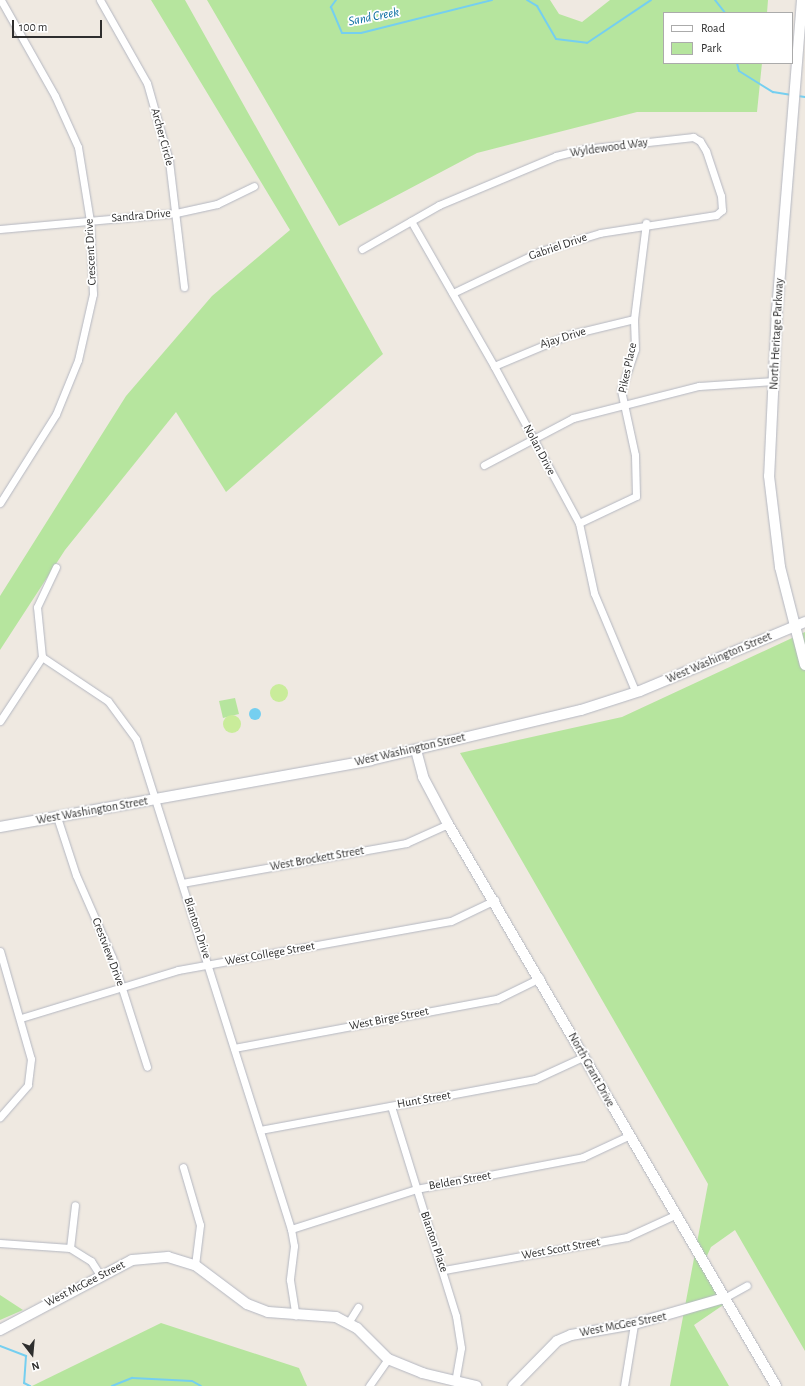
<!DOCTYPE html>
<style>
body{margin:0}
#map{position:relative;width:805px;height:1386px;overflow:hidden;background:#efe9e1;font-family:"Alegreya Sans",sans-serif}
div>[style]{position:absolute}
.green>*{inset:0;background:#b6e59e}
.pitch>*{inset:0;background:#c9ec9a}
.round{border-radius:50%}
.water>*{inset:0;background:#75cff0}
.stream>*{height:2px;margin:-1px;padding:0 1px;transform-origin:1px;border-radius:1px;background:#75cff0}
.roads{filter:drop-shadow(0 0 1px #b4b7c1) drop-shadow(0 0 1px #b4b7c1)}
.street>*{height:7px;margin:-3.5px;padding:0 3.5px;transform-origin:3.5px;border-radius:3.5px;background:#fff}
.secondary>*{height:10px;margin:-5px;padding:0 5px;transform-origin:5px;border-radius:5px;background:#fff}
span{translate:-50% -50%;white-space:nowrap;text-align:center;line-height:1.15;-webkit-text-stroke:3.5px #fff;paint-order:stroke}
.street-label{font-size:12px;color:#2e2e2e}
.water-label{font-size:13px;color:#0d6fa3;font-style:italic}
.legend{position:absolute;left:663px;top:12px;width:130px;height:52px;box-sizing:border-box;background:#fff;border:1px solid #ababab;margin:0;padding:5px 7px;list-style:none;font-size:12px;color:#2e2e2e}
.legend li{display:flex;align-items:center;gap:8px;height:20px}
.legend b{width:20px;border:1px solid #ababab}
.north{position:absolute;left:12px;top:1334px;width:40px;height:40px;-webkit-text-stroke:3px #fff;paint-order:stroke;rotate:164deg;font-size:11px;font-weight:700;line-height:16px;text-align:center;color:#2e2e2e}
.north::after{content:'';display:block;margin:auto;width:14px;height:18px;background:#2e2e2e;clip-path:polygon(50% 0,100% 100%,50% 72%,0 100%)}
.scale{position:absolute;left:12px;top:20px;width:90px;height:18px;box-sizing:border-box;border:2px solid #2e2e2e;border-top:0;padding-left:5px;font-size:12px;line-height:14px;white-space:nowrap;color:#2e2e2e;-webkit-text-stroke:3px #fff;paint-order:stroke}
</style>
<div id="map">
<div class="green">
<i style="clip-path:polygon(151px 0,185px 0,383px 354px,226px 492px,176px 412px,65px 550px,0 650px,0 596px,126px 396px,212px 296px,290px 230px)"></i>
<i style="clip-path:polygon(207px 0,550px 0,559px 14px,582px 22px,610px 0,768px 0,767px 13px,664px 13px,664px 63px,762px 63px,757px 112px,637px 112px,477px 153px,339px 226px)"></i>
<i style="clip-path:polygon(805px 632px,805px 1351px,735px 1230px,711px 1247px,705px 1260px,729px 1301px,694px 1325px,729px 1386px,670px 1386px,708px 1184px,460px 753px,622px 717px)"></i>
<i style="clip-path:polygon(235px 698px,239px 714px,223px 718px,219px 701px)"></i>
<i style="clip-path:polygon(0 1295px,23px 1310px,0 1320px)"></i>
<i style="clip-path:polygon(161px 1323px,299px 1368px,307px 1386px,32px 1386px)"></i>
</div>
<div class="pitch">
<i class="round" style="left:270px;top:684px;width:18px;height:18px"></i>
<i class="round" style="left:223px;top:715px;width:18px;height:18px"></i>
</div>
<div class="water">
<i class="round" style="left:249px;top:708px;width:12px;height:12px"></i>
</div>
<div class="stream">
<i style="left:336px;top:0;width:9px;rotate:126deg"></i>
<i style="left:331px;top:7px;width:28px;rotate:67deg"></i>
<i style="left:342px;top:33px;width:19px"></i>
<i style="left:361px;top:33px;width:135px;rotate:-14.1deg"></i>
<i style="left:527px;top:0;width:12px;rotate:31deg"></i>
<i style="left:537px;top:6px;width:38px;rotate:60deg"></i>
<i style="left:556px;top:39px;width:31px;rotate:7deg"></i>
<i style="left:587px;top:43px;width:77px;rotate:-33.9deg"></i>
<i style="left:715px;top:0;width:16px;rotate:52deg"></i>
<i style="left:737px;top:63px;width:8px;rotate:76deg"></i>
<i style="left:739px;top:71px;width:40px;rotate:32deg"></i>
<i style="left:773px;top:92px;width:19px;rotate:9deg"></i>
<i style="left:798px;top:96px;width:7px;rotate:8deg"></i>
<i style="left:0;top:1346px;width:28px;rotate:21deg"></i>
<i style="left:26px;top:1356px;width:27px;rotate:94deg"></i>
<i style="left:24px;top:1383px;width:7px;rotate:27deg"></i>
<i style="left:112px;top:1386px;width:22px;rotate:-22deg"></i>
<i style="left:132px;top:1378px;width:60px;rotate:2.9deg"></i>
<i style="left:192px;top:1381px;width:10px;rotate:29deg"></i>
</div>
<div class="roads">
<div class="street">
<i style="left:100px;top:0;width:95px;rotate:60.5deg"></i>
<i style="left:147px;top:83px;width:81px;rotate:74.2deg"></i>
<i style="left:169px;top:161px;width:127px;rotate:83.2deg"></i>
<i style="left:411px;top:221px;width:167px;rotate:60.2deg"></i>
<i style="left:494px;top:366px;width:179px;rotate:61.6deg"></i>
<i style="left:579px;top:523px;width:72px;rotate:77.9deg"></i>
<i style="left:594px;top:593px;width:108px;rotate:67.2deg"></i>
<i style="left:0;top:229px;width:177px;rotate:-5.2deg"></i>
<i style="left:176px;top:213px;width:42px;rotate:-12.4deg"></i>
<i style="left:217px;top:204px;width:41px;rotate:-25.9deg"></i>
<i style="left:362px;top:249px;width:89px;rotate:-29.7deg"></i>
<i style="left:439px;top:205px;width:127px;rotate:-22.7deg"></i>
<i style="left:556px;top:156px;width:30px;rotate:-14deg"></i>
<i style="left:585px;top:149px;width:109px;rotate:-6.3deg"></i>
<i style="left:693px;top:137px;width:8px;rotate:30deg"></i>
<i style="left:700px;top:141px;width:12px;rotate:59deg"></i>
<i style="left:706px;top:151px;width:47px;rotate:71.6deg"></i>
<i style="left:721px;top:196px;width:14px;rotate:86deg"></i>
<i style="left:722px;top:210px;width:8px;rotate:140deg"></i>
<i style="left:716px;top:215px;width:117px;rotate:171.2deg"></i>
<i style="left:600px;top:233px;width:62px;rotate:163deg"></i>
<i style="left:541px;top:251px;width:98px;rotate:154.5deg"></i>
<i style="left:494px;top:366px;width:80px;rotate:-22.7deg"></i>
<i style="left:568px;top:335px;width:68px;rotate:-13.6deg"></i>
<i style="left:484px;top:465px;width:101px;rotate:-27.8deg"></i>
<i style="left:573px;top:418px;width:130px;rotate:-14.3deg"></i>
<i style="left:699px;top:386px;width:75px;rotate:-3.8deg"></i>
<i style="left:0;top:503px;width:105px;rotate:-57.8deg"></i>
<i style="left:56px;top:414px;width:58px;rotate:-67.8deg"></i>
<i style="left:78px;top:360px;width:68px;rotate:-77.2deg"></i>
<i style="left:93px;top:294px;width:73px;rotate:-92.4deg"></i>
<i style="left:90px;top:221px;width:75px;rotate:-99.2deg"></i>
<i style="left:78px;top:147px;width:56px;rotate:-114.3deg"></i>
<i style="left:55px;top:96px;width:110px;rotate:-119.4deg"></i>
<i style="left:579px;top:523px;width:63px;rotate:-25.3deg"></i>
<i style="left:636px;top:496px;width:41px;rotate:-91.4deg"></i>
<i style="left:635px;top:455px;width:66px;rotate:-102.2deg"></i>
<i style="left:621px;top:390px;width:43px;rotate:-71.1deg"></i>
<i style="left:635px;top:349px;width:30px;rotate:-92deg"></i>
<i style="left:634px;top:319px;width:97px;rotate:-82.9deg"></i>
<i style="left:42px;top:657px;width:79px;rotate:33.7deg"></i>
<i style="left:108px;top:701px;width:47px;rotate:53.6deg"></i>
<i style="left:136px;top:739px;width:514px;rotate:72.45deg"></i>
<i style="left:291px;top:1229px;width:17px;rotate:80deg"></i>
<i style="left:294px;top:1246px;width:34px;rotate:97deg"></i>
<i style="left:290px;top:1280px;width:36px;rotate:81deg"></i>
<i style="left:42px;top:657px;width:50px;rotate:-95.7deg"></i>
<i style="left:37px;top:607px;width:44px;rotate:-64.6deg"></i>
<i style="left:0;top:721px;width:77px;rotate:-56.7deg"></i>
<i style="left:57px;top:817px;width:61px;rotate:71.9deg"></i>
<i style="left:76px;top:875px;width:90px;rotate:66.3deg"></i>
<i style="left:112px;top:957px;width:115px;rotate:72.3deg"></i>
<i style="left:182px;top:883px;width:228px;rotate:-10.1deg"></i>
<i style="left:406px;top:843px;width:46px;rotate:-24.3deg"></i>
<i style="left:0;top:951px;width:112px;rotate:74deg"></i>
<i style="left:31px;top:1059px;width:26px;rotate:97deg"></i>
<i style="left:28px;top:1085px;width:43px;rotate:131.2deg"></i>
<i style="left:21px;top:1018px;width:164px;rotate:-17deg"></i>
<i style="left:178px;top:970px;width:277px;rotate:-10.2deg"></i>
<i style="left:451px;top:921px;width:49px;rotate:-25.5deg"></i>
<i style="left:234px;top:1048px;width:268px;rotate:-10.6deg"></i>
<i style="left:497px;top:999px;width:48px;rotate:-26deg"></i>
<i style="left:391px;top:1106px;width:220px;rotate:72.8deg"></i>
<i style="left:456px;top:1316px;width:32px;rotate:81deg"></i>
<i style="left:461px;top:1348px;width:34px;rotate:100deg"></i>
<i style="left:260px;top:1130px;width:280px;rotate:-10.5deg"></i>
<i style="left:535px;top:1079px;width:53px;rotate:-24.6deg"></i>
<i style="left:183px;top:1167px;width:60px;rotate:73.7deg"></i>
<i style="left:200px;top:1225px;width:40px;rotate:97.1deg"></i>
<i style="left:291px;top:1229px;width:131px;rotate:-17.7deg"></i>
<i style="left:416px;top:1189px;width:170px;rotate:-10.8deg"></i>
<i style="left:583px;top:1157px;width:50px;rotate:-25deg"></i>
<i style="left:0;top:1243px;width:70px;rotate:4.1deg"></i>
<i style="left:70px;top:1248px;width:25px;rotate:32deg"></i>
<i style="left:91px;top:1261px;width:17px;rotate:57deg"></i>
<i style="left:70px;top:1248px;width:43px;rotate:-83.4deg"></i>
<i style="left:444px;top:1270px;width:186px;rotate:-10.2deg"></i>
<i style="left:627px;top:1237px;width:53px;rotate:-24.6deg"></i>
<i style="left:724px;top:1298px;width:26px;rotate:-29deg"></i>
<i style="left:348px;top:1323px;width:19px;rotate:-58deg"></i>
<i style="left:369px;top:1386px;width:33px;rotate:-55deg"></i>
<i style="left:624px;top:1386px;width:63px;rotate:-80.8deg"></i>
</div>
<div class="secondary">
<i style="left:802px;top:0;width:310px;rotate:94.6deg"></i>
<i style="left:777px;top:309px;width:167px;rotate:92.7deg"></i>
<i style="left:769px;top:476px;width:92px;rotate:83.1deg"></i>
<i style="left:780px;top:567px;width:101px;rotate:75.7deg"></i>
<i style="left:416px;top:750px;width:28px;rotate:75deg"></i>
<i style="left:423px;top:777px;width:53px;rotate:62deg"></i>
<i style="left:448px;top:824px;width:651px;rotate:59.73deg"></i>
<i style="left:0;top:827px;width:377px;rotate:-10.2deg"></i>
<i style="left:371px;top:760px;width:216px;rotate:-13.4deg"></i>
<i style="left:581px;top:710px;width:62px;rotate:-17.9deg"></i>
<i style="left:640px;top:691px;width:179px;rotate:-22.7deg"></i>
<i style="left:0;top:1330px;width:149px;rotate:-27.9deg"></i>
<i style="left:132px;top:1260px;width:36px;rotate:-5deg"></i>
<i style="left:168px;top:1257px;width:28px;rotate:17deg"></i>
<i style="left:195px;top:1265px;width:65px;rotate:36.9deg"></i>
<i style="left:247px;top:1304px;width:22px;rotate:21deg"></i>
<i style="left:268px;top:1312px;width:68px;rotate:4.2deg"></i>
<i style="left:336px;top:1317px;width:24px;rotate:28deg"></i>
<i style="left:357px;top:1328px;width:44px;rotate:45deg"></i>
<i style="left:388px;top:1359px;width:37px;rotate:22deg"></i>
<i style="left:422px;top:1373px;width:56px;rotate:13.5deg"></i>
<i style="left:513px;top:1386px;width:63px;rotate:-45.6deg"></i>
<i style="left:557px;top:1341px;width:15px;rotate:-23deg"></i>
<i style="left:571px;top:1335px;width:64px;rotate:-9.9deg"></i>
<i style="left:634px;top:1324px;width:94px;rotate:-16.1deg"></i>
</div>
</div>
<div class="street-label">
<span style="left:162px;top:137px;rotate:75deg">Archer Circle</span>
<span style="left:609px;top:148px;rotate:-8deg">Wyldewood Way</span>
<span style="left:141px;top:216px;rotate:-5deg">Sandra Drive</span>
<span style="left:558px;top:247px;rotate:-19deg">Gabriel Drive</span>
<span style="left:91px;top:252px;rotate:-93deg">Crescent Drive</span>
<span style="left:777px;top:334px;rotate:-87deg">North Heritage Parkway</span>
<span style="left:563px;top:338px;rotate:-17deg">Ajay Drive</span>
<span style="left:628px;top:368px;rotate:-78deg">Pikes Place</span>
<span style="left:539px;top:450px;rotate:62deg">Nolan Drive</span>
<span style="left:719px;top:658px;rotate:-23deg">West Washington Street</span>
<span style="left:410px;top:750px;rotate:-13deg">West Washington Street</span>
<span style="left:92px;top:811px;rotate:-10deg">West Washington Street</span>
<span style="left:317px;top:859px;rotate:-10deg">West Brockett Street</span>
<span style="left:197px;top:928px;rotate:72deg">Blanton Drive</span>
<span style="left:108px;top:952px;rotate:69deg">Crestview Drive</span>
<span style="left:270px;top:954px;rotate:-10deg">West College Street</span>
<span style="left:389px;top:1019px;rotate:-11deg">West Birge Street</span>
<span style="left:591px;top:1070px;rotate:61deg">North Grant Drive</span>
<span style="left:424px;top:1100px;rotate:-10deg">Hunt Street</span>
<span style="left:460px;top:1181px;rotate:-10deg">Belden Street</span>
<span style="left:434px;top:1242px;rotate:71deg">Blanton Place</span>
<span style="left:561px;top:1249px;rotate:-10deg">West Scott Street</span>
<span style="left:85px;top:1284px;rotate:-27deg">West McGee Street</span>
<span style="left:623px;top:1325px;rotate:-11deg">West McGee Street</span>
</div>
<div class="water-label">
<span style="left:374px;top:18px;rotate:-11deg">Sand Creek</span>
</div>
<ul class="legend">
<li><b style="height:5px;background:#fff"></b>Road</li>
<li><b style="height:11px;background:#b6e59e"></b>Park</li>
</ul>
<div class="north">N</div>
<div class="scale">100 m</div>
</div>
